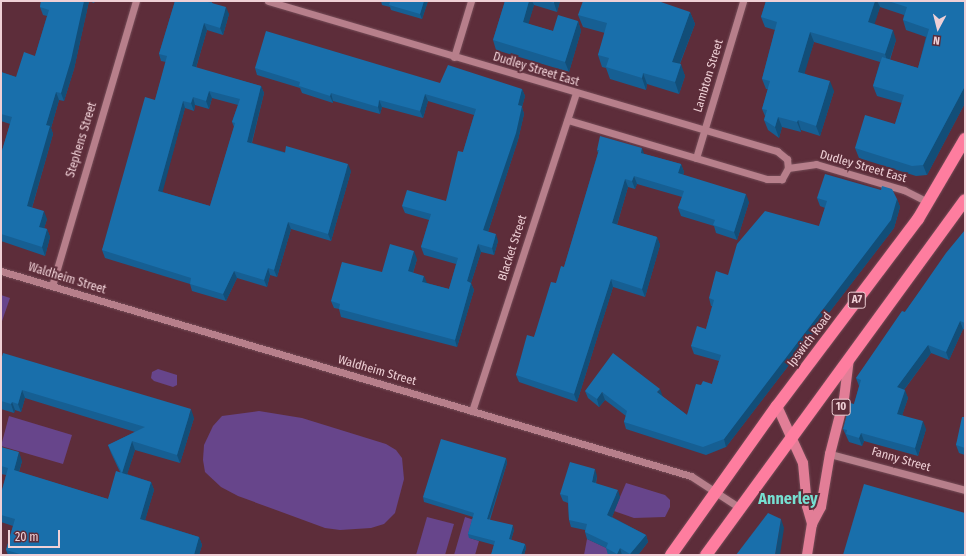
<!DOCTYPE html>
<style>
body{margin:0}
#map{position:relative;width:966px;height:556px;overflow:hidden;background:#5d2d3a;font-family:"Fira Sans Condensed",sans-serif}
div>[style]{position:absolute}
.green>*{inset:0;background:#67458b}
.roads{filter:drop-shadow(0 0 1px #744c57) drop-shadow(0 0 1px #744c57)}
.minor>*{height:7px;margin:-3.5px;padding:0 3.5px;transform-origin:3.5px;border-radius:3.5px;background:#b77f8b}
.major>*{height:10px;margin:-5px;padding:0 5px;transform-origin:5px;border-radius:5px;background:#e27e97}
.highway>*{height:12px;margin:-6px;padding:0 6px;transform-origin:6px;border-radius:6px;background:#fe7d9f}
.wall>*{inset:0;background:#165f93}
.shaded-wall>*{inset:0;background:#124e78}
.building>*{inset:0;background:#196fab}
span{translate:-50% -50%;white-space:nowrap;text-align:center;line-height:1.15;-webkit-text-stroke:4px #5d2d3a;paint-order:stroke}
.shield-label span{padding:1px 3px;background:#5d2d3a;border:1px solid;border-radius:3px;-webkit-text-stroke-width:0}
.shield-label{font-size:11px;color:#efd0d6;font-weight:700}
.street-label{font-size:12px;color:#efd0d6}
.district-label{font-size:16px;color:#76dfd1;font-weight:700}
.frame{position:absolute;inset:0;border:2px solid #efd0d6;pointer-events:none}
.north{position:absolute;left:918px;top:8px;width:40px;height:40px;-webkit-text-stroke:3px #5d2d3a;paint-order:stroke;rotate:187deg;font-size:11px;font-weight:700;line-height:16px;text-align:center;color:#efd0d6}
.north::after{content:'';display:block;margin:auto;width:14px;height:18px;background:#efd0d6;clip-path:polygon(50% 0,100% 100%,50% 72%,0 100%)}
.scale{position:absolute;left:8px;top:530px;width:52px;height:18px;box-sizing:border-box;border:2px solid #efd0d6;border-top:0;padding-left:5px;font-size:12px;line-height:14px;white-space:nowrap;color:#efd0d6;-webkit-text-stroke:3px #5d2d3a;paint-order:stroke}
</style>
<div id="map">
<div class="green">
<i style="clip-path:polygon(1px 295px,10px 298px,1px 324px)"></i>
<i style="clip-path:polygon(158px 369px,177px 375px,177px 385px,173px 387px,154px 381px,151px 378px,152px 372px)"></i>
<i style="clip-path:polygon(259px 411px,302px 418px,386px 444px,396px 450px,402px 458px,404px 479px,395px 513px,384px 524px,371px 528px,340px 530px,325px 528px,238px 496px,221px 487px,205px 472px,203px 460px,204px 445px,213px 426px,222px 416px)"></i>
<i style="clip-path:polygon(9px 416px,72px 435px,63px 464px,1px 446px)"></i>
<i style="clip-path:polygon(626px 483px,665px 495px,670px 500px,670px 507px,665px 517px,634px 518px,614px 511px)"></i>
<i style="clip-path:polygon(427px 517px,454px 524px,445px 555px,416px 555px)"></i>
<i style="clip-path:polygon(465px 517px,474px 520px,470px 538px,479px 541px,475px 555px,454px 555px)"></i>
<i style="clip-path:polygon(587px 539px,611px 550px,608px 555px,584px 555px)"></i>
</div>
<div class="roads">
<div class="minor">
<i style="left:268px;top:1px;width:531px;rotate:16.42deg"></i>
<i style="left:777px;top:151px;width:13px;rotate:39deg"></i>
<i style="left:787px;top:159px;width:9px;rotate:84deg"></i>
<i style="left:788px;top:168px;width:13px;rotate:119deg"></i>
<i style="left:782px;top:179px;width:15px;rotate:180deg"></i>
<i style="left:767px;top:179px;width:208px;rotate:-163.5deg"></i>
<i style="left:454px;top:57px;width:59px;rotate:-73.1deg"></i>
<i style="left:696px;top:158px;width:164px;rotate:-73.3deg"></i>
<i style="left:788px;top:168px;width:28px;rotate:-8deg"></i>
<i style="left:816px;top:164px;width:92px;rotate:16.5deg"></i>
<i style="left:904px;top:190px;width:28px;rotate:27deg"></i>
<i style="left:1px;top:271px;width:720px;rotate:16.55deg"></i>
<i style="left:691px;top:476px;width:59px;rotate:33.1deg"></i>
<i style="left:52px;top:286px;width:297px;rotate:-73.6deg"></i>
<i style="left:472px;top:411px;width:335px;rotate:-71.9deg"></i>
<i style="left:830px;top:454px;width:140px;rotate:14.9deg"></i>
</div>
<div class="major">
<i style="left:777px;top:406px;width:63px;rotate:65.5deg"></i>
<i style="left:803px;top:463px;width:43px;rotate:84.7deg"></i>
<i style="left:807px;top:506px;width:19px;rotate:74deg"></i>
<i style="left:807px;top:555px;width:31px;rotate:-81deg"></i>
<i style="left:812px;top:524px;width:19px;rotate:-62deg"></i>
<i style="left:821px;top:507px;width:54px;rotate:-80.4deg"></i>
<i style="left:830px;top:454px;width:57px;rotate:-75.7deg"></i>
<i style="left:844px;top:399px;width:39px;rotate:-83deg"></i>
</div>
<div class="highway">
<i style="left:671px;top:555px;width:183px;rotate:-54.6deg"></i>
<i style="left:777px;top:406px;width:234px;rotate:-53deg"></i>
<i style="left:918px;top:219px;width:93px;rotate:-59.6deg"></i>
<i style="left:706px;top:555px;width:439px;rotate:-53.9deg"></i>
</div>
</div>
<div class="wall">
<i style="clip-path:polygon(41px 1px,95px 1px,94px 3px,89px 1px,74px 69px,64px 101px,59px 100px,51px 128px,53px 134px,32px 208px,47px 219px,44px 228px,47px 229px,50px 237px,45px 256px,1px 241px,1px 154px,10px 124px,1px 121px,1px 72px,16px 77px,35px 56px,47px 16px,43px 15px,40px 7px)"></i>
<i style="clip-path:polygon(evenodd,175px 1px,212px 1px,212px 3px,229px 14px,223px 35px,207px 30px,196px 68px,261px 86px,264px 93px,252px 143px,351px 171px,331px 241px,291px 229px,277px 277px,270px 275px,267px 287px,237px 278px,226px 301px,192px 291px,190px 284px,105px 258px,102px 250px,155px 100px,166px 62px,161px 61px,159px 54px,175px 1px,212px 98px,238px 105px,232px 122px,234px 127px,210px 206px,162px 192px,185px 108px,194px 111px,195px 105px,209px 109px,212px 98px)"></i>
<i style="clip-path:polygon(381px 1px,428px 1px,422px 19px,391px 10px,390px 7px,382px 5px)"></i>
<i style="clip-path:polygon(505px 1px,560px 1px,557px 12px,534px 5px,528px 24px,553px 31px,578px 21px,581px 31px,569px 72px,496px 50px,493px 40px)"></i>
<i style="clip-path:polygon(evenodd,766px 1px,965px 1px,965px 103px,927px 175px,916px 176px,859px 158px,855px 148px,895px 124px,902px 103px,877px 96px,873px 86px,880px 62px,814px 42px,804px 73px,834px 91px,820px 136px,801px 130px,801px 132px,782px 127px,779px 138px,768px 130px,764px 120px,765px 116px,762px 109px,768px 89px,766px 89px,762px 79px,775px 30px,765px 27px,761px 17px,766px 1px,880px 7px,904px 15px,903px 20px,906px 30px,926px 37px,918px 68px,890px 60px,896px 40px,874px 24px,880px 7px)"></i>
<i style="clip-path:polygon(690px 12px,695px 24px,680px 64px,685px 76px,679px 94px,647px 84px,646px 90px,610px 79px,606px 68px,602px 67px,598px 55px,605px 33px,583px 27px,578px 15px)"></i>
<i style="clip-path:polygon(255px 68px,440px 83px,522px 89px,525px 96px,522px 107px,524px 114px,518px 140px,488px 232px,498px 241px,494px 255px,481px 252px,471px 283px,474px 290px,457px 347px,341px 317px,339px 309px,334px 308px,331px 301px,382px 272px,417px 259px,413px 273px,427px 283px,449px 289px,456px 264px,424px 255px,421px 247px,429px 220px,405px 213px,402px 206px,446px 201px,463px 152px,474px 115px,428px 101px,423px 118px,382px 107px,380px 114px,333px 101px,333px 103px,302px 93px,300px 88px,257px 75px)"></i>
<i style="clip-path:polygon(597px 150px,644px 154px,681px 164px,684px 172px,683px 175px,749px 202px,737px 240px,716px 233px,714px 226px,681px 216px,678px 208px,682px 197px,637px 184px,635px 189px,628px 187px,617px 225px,657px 237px,660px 245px,645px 297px,613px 287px,577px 402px,519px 382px,516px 375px,534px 337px,556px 283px,564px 267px,598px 153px)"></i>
<i style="clip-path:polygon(817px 198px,897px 199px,900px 207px,894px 228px,726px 447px,706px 455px,626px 429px,624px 422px,626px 416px,605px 400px,599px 407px,588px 398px,585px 391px,663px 397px,687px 415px,701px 385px,712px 384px,719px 361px,694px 354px,691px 346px,706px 329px,712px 306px,711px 306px,709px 298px,728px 275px,819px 226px,825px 208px,820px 206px)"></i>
<i style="clip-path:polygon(965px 230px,965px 330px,963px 329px,949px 360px,931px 353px,904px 390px,908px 398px,902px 415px,926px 429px,918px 456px,864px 441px,862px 446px,849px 442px,843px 429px,854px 404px,859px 386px,856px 378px)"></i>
<i style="clip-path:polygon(1px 360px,194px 418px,180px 463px,135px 450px,127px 474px,151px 482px,154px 490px,145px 520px,199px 537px,202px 545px,199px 555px,8px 555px,6px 550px,13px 526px,1px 522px,1px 494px,6px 475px,1px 474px,1px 447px,22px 461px,19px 472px,108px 499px,120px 472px,111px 453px,108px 445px,135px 432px,25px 398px,21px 412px,15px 410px,14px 413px,1px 409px)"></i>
<i style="clip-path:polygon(965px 417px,965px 455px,959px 453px,956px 445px)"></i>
<i style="clip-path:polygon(506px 458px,507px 463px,490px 520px,514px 530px,511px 540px,525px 544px,526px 548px,524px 555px,491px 555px,494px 545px,469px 538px,468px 534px,473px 517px,424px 502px,423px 497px)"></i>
<i style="clip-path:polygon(597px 476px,596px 484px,620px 497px,612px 517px,646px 535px,648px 542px,638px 555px,608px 555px,606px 548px,587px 539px,585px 532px,585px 530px,571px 527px,569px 520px,568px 503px,563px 501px,560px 494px)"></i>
</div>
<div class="shaded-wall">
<i style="clip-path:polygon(84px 1px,89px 1px,74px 69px,64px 101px,61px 93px)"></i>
<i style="clip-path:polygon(424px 1px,428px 1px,422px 19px,420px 14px)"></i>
<i style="clip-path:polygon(529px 1px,532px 1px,534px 5px,526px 32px,523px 22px)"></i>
<i style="clip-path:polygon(554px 1px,560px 1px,557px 12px,554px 3px)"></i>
<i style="clip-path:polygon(875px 1px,877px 1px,880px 7px,872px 32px,868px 22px)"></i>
<i style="clip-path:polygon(226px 7px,229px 14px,223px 35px,220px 28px)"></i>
<i style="clip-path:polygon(690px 12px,695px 24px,676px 73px,672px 62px)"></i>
<i style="clip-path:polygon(578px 21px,581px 31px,569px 72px,565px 62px)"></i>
<i style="clip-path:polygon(204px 23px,207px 30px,194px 74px,192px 66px)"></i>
<i style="clip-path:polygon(893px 30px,896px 40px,888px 64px,885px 54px)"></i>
<i style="clip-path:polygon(810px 32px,814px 42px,802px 82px,798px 72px)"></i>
<i style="clip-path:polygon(681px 64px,685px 76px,679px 94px,675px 82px)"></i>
<i style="clip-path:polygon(643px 73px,647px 84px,646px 90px,642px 78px)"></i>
<i style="clip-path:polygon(830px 81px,834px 91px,820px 136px,816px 126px)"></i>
<i style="clip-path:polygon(261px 86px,264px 93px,250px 149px,247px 142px)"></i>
<i style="clip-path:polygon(965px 86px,965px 103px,927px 175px,923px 165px)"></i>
<i style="clip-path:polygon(522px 89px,525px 96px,522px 107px,524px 114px,518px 140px,486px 238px,483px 230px)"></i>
<i style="clip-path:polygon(209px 91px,212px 98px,209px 109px,206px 101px)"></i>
<i style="clip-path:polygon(56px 92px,59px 100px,51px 128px,53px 134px,30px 214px,27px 206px,46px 125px)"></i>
<i style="clip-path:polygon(331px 93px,333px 101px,333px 103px,330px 96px)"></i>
<i style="clip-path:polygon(425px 94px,428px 101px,423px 118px,420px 111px)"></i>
<i style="clip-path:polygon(193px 97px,195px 105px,194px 111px,191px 103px)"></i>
<i style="clip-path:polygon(379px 100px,382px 107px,380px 114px,378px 107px)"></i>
<i style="clip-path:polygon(183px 101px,185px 108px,161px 198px,158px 191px)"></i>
<i style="clip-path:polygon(778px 117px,782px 127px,779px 138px,775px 127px)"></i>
<i style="clip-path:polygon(798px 120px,801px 130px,801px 132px,797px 122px)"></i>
<i style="clip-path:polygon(642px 148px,645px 156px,641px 153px)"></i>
<i style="clip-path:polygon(348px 164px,351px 171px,331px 241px,328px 234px)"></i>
<i style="clip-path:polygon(681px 164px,684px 172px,681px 181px,678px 173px)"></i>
<i style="clip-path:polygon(634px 176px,637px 184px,635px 189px,632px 181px)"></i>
<i style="clip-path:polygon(625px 179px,628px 187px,615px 231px,612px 223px)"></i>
<i style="clip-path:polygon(746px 194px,749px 202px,737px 240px,734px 232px)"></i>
<i style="clip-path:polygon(897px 199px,900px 207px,894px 228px,726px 447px,724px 439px)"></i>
<i style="clip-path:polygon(44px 211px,47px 219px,42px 235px,39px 227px)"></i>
<i style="clip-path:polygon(288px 222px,291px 229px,277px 277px,274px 270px)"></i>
<i style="clip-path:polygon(47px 229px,50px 237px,45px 256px,42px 247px)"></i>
<i style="clip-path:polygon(496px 234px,498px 241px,494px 255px,492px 248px)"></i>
<i style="clip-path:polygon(657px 237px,660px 245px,645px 297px,642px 289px)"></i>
<i style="clip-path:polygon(478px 244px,481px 252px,469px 289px,467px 281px)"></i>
<i style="clip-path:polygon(414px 251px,417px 259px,411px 279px,408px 271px)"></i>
<i style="clip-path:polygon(268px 268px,270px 275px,267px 287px,264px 280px)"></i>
<i style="clip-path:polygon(234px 271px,237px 278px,226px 301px,223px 294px)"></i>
<i style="clip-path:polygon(424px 276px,427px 283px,422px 282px)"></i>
<i style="clip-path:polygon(611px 279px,613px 287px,577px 402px,574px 394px)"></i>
<i style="clip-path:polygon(471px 283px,474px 290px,457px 347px,455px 340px)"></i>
<i style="clip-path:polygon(960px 321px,963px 329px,949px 360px,946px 352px)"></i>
<i style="clip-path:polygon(928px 345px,931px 353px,900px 395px,897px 387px)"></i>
<i style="clip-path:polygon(660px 389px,663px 397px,657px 392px)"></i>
<i style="clip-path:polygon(22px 390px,25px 398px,21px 412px,18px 404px)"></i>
<i style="clip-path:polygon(905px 390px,908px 398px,900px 422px,897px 414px)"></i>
<i style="clip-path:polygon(602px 392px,605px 400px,599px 407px,597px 399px)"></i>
<i style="clip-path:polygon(12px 402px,15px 410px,14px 413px,11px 404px)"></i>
<i style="clip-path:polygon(191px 409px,194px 418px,180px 463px,177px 455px)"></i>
<i style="clip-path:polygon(923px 421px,926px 429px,918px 456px,915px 448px)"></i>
<i style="clip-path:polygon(861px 433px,864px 441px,862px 446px,859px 438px)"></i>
<i style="clip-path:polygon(132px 441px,135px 450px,125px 481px,122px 473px)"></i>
<i style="clip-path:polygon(19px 452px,22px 461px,17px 478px,14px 470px)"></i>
<i style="clip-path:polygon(506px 458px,507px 463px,488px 523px,487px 519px)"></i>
<i style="clip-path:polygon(595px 469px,597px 476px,594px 489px,592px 482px)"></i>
<i style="clip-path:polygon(151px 482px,154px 490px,143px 527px,140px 519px)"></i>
<i style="clip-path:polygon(618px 490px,620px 497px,610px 522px,607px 515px)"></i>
<i style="clip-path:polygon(781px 519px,784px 528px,780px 555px,775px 555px)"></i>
<i style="clip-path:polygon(513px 525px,514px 530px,510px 544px,509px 539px)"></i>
<i style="clip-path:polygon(646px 535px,648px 542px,638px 555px,630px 555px,630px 554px)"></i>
<i style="clip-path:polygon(199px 537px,202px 545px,199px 555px,194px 555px)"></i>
<i style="clip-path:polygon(525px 544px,526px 548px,524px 555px,521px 555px)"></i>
<i style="clip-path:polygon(620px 548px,622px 555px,617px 555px,617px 554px)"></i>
</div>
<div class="building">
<i style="clip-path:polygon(41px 1px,84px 1px,71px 60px,61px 93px,56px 92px,46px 125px,50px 126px,27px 206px,44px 211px,39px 227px,47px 229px,42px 247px,1px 234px,1px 154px,12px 117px,1px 114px,1px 72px,16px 77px,24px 52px,35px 56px,49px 10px,40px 7px)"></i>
<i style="clip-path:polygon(evenodd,175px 1px,208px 1px,208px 2px,226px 7px,220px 28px,204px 23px,192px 66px,261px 86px,247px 142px,285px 153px,286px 146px,348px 164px,328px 234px,288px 222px,274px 270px,268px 268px,264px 280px,234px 271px,223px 294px,190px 284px,191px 278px,102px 250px,145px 97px,155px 100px,167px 56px,159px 54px,175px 1px,209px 91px,240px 99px,232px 122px,235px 123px,210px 206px,158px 191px,183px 101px,191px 103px,193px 97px,206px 101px,209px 91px)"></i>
<i style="clip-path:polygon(386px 1px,424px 1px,420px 14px,389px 5px,390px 2px)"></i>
<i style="clip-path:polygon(505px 1px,529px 1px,523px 22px,553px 31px,558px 15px,578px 21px,565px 62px,493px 40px)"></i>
<i style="clip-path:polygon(548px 1px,554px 1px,554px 3px)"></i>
<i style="clip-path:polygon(583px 1px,658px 1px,690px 12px,672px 62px,681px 64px,675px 82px,643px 73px,642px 78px,606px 67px,609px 58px,598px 55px,607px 23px,578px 15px)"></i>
<i style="clip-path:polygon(766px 1px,875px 1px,868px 22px,893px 30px,885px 54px,810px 32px,798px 72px,830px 81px,816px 126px,798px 120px,797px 122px,778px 117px,775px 127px,764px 120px,767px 110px,762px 109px,770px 81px,762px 79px,777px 22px,761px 17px)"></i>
<i style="clip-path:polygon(888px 1px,965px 1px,965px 86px,923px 165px,912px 166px,855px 148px,865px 115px,895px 124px,904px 95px,873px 86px,882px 57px,918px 68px,929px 29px,903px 20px,907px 7px)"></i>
<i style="clip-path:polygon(266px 31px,440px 83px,448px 65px,522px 89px,518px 105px,522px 106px,516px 133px,483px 230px,496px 234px,492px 248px,478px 244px,467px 281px,471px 283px,455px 340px,339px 309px,340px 304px,331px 301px,342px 262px,382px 272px,390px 244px,414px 251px,408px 271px,424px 276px,422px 282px,449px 289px,458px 258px,421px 247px,431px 214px,402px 206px,407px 190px,446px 201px,458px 151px,463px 152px,476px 109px,425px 94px,420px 111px,379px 100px,378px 107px,331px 93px,330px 96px,299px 86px,300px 82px,255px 68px)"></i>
<i style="clip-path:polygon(600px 136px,642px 148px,641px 153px,681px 164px,678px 173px,746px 194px,734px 232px,713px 225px,715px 220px,678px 208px,684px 191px,634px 176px,632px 181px,625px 179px,612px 223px,657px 237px,642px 289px,611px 279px,574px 394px,516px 375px,527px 335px,534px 337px,551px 282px,556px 283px,561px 266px,564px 267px,599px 150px,597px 150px)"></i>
<i style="clip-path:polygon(825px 174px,881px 190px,882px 186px,892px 189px,897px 199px,891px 220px,724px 439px,703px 447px,624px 422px,627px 411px,602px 392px,597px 399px,585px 391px,613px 353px,660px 389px,657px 392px,687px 415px,696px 384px,701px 385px,703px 381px,712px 384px,721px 355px,691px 346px,697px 326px,706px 329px,714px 300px,709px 298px,716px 271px,728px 275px,737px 244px,765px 211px,819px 226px,827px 201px,817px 198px)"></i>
<i style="clip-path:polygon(965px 230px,965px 323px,960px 321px,946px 352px,928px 345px,897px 387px,905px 390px,897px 414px,923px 421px,915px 448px,861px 433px,859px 438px,846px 434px,847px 430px,843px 429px,850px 403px,854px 404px,861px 380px,856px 378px,902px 311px,905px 312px,946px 253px)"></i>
<i style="clip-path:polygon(3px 353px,191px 409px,177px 455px,132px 441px,122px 473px,151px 482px,140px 519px,199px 537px,194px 555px,23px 555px,6px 550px,15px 519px,1px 515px,1px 494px,8px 468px,1px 466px,1px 447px,19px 452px,14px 470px,108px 499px,116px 471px,122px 473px,108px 445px,145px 427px,22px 390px,18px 404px,12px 402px,11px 404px,1px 401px,1px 360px)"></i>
<i style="clip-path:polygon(962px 417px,965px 417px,965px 448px,956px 445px)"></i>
<i style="clip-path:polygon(441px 439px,506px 458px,487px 519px,513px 525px,509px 539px,525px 544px,521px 555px,491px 555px,495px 541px,468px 534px,474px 513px,423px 497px)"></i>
<i style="clip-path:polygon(570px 462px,595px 469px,592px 482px,618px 490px,607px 515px,646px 535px,630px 554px,620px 548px,617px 554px,606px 548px,608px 543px,585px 532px,587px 524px,569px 520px,568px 496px,560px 494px)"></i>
<i style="clip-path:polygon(864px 484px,965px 513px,965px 555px,843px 555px)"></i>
<i style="clip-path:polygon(768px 513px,781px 519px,775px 555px,736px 555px)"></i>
</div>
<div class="shield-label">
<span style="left:857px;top:300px">A7</span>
<span style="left:841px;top:407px">10</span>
</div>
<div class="street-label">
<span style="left:536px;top:70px;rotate:17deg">Dudley Street East</span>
<span style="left:709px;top:76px;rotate:-73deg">Lambton Street</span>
<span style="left:82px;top:140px;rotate:-73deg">Stephens Street</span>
<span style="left:863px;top:167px;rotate:16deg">Dudley Street East</span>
<span style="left:513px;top:248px;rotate:-72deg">Blacket Street</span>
<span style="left:67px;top:279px;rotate:17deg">Waldheim Street</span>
<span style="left:810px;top:340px;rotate:-53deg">Ipswich Road</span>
<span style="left:377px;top:371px;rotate:16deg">Waldheim Street</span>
<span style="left:901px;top:460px;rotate:16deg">Fanny Street</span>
</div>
<div class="district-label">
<span style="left:788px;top:499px">Annerley</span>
</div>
<div class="frame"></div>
<div class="north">N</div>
<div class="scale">20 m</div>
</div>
